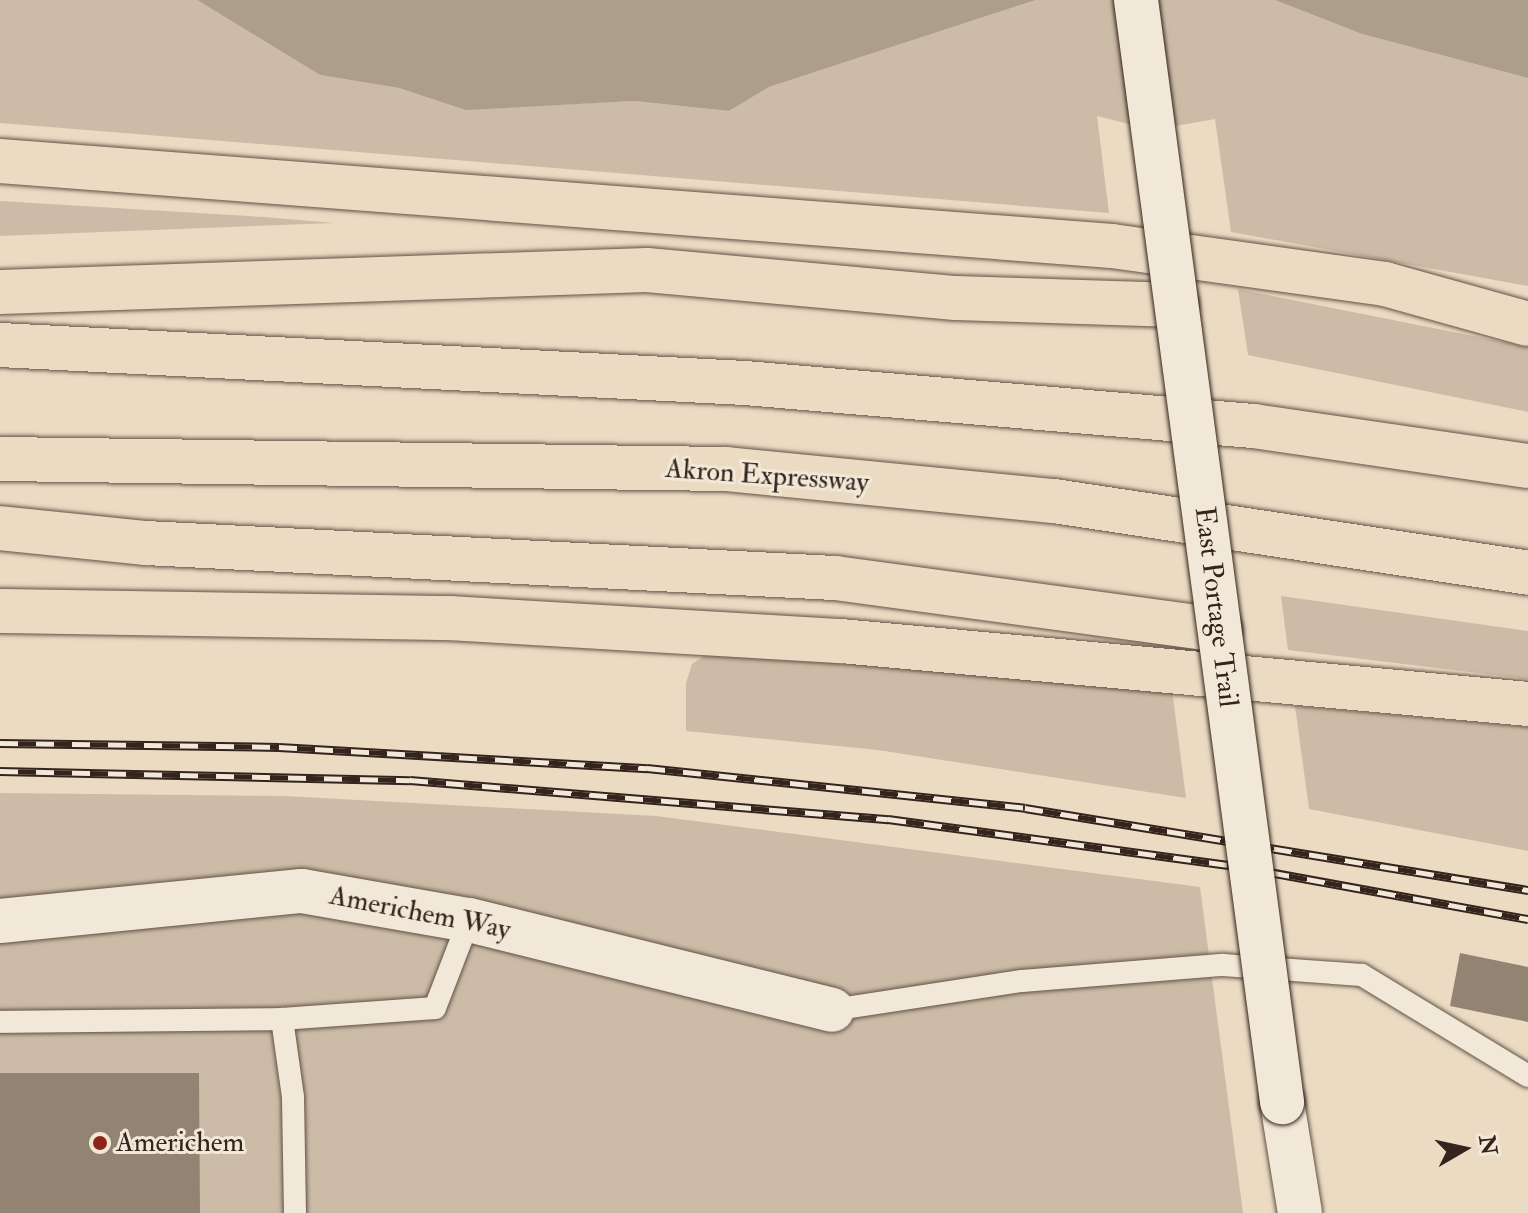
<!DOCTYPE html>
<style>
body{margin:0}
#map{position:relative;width:1528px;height:1213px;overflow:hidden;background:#ebdbc3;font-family:"IM FELL Double Pica",serif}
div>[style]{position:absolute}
.green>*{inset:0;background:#ccbca7}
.water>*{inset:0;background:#ad9d8b}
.building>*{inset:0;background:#938373}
.roads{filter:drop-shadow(0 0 2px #625246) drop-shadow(0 0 2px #625246)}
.lane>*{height:22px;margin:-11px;padding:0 11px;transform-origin:11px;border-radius:11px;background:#f2e8d8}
.street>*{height:44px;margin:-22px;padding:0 22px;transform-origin:22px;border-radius:22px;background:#f2e8d8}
.secondary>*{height:44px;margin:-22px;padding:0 22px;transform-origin:22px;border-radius:22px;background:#f2e8d8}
.highway>*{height:44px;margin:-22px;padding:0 22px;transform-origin:22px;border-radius:22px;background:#ebdbc3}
.rail>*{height:9px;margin-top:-4.5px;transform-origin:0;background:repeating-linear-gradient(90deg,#f2e8d8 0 18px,#34241d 0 36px);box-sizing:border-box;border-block:2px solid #34241d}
.bridges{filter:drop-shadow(0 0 2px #34241d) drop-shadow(0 0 2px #34241d)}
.secondary-bridge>*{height:44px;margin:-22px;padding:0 22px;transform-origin:22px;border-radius:22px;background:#f2e8d8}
.dots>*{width:22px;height:22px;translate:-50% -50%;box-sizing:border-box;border:4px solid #f2e8d8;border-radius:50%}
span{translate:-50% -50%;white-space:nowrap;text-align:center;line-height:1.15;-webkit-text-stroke:6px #f2e8d8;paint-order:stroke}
.street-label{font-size:28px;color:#34241d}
.poi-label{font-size:28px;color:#34241d}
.left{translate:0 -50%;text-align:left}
.north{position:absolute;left:1424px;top:1109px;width:80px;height:80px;-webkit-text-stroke:6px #f2e8d8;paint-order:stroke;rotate:81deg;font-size:22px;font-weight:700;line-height:32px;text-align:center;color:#34241d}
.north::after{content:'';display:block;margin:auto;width:28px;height:36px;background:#34241d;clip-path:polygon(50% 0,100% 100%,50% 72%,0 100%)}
</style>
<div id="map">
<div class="green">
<i style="clip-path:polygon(0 0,197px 0,320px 75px,399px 88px,466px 109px,634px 101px,729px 111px,769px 87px,1036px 0,1275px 0,1362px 34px,1528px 78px,1528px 286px,1231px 232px,1215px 119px,1153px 130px,1097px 116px,1109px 213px,0 123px)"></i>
<i style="clip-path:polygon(0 201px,264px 217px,334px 223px,0 236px)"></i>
<i style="clip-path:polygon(1238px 289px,1528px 347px,1528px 412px,1248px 355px)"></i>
<i style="clip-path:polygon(1281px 596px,1528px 631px,1528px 679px,1288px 650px)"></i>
<i style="clip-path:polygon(710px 652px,1172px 689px,1186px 798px,878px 750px,686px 731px,686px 683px,692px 664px)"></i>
<i style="clip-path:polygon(1295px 706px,1528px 727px,1528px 851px,1309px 809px)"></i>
<i style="clip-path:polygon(0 793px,284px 796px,656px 816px,1200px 887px,1243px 1213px,0 1213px)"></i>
</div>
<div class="water">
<i style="clip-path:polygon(197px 0,1036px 0,769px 87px,729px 111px,634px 101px,466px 110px,399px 88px,320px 75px)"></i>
<i style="clip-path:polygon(1275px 0,1528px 0,1528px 78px,1362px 34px)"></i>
</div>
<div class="building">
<i style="clip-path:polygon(1460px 953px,1528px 967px,1528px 1022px,1450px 1006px)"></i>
<i style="clip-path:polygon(0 1073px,199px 1073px,200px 1213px,0 1213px)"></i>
</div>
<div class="roads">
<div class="lane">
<i style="left:832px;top:1010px;width:192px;rotate:-8.7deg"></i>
<i style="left:1022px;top:981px;width:202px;rotate:-4.6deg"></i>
<i style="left:1223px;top:965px;width:139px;rotate:4.1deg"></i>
<i style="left:1362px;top:975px;width:194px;rotate:31.3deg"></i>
<i style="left:0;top:1022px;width:282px;rotate:-0.6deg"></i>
<i style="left:295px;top:1213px;width:116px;rotate:-91deg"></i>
<i style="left:293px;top:1097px;width:79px;rotate:-98deg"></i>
<i style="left:282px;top:1019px;width:153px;rotate:-4.1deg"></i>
<i style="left:435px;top:1008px;width:94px;rotate:-68.9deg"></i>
</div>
<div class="street">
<i style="left:0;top:921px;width:303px;rotate:-5.7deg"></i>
<i style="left:302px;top:891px;width:169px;rotate:9.9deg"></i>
<i style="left:469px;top:920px;width:374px;rotate:13.9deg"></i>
</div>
<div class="secondary">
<i style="left:1282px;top:1102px;width:112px;rotate:80.8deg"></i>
</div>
<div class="highway">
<i style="left:0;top:161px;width:1115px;rotate:4.37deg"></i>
<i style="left:1112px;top:246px;width:276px;rotate:7.9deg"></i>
<i style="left:1385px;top:284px;width:148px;rotate:15.6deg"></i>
<i style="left:0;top:292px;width:647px;rotate:-1.95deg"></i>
<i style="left:647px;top:270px;width:310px;rotate:5.2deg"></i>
<i style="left:956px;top:298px;width:220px;rotate:1.8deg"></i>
<i style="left:0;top:345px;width:746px;rotate:2.92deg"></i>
<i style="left:745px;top:383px;width:510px;rotate:4.84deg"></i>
<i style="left:1253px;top:426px;width:278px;rotate:8.3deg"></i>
<i style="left:0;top:459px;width:726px;rotate:0.79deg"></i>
<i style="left:726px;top:469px;width:330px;rotate:5.6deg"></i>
<i style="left:1054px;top:501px;width:479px;rotate:8.6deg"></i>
<i style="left:0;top:528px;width:147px;rotate:5.9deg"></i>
<i style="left:146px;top:543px;width:690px;rotate:2.91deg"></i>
<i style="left:835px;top:578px;width:388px;rotate:7.7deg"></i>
<i style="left:0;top:611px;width:450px;rotate:0.9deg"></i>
<i style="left:450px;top:618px;width:392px;rotate:3.4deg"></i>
<i style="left:841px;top:641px;width:690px;rotate:5.24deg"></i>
</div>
</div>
<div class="rail">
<i style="left:0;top:743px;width:279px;rotate:0.8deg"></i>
<i style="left:279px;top:747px;width:369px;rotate:3.3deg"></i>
<i style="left:647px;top:768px;width:380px;rotate:6deg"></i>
<i style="left:1025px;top:808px;width:510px;rotate:9.26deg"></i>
<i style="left:0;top:771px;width:410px;rotate:1.3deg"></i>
<i style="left:410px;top:780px;width:480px;rotate:4.7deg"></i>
<i style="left:888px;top:819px;width:351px;rotate:7.7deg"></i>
<i style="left:1236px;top:866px;width:297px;rotate:10.3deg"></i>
</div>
<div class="bridges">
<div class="secondary-bridge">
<i style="left:1136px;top:0;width:1112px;rotate:82.45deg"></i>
</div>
</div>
<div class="dots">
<i style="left:100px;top:1143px;background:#8f2418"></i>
</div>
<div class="street-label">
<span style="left:767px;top:476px;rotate:4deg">Akron Expressway</span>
<span style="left:1216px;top:607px;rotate:83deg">East Portage Trail</span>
<span style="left:420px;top:913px;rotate:11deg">Americhem Way</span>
</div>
<div class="poi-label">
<span class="left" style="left:116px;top:1143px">Americhem</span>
</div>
<div class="north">N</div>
</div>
